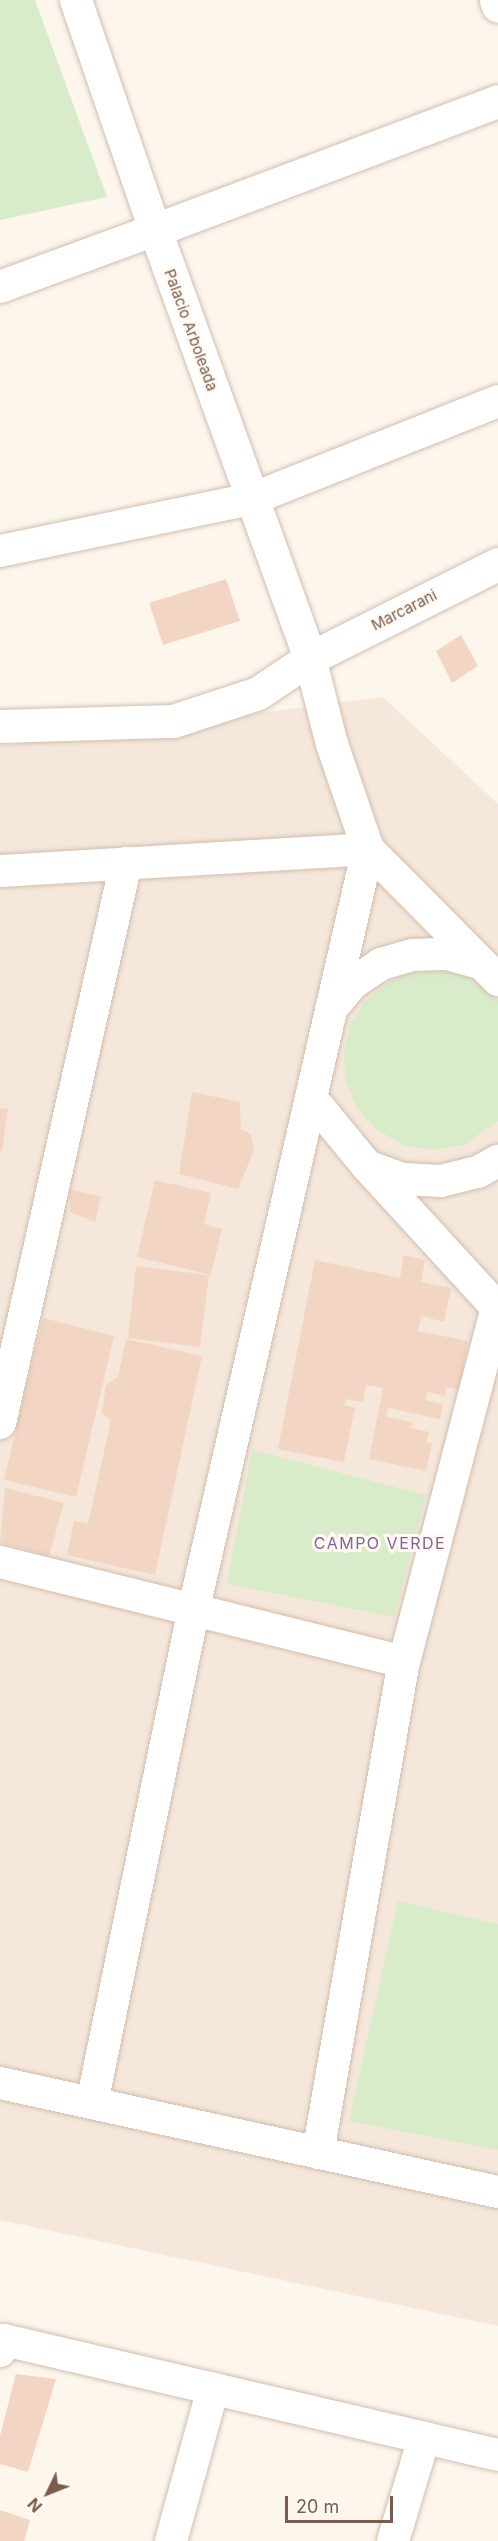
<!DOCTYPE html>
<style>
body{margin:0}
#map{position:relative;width:498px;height:2541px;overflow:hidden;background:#fdf6ec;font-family:Inter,sans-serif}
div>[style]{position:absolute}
.residential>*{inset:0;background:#f5e8da}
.green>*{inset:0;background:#d8ecc9}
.building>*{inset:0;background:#f3d5c3}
.roads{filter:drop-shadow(0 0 2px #d1beb0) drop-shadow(0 0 2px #d1beb0)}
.street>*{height:32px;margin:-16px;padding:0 16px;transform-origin:16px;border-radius:16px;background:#fff}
.secondary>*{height:33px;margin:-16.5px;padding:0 16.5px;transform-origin:16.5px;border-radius:16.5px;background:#fff}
span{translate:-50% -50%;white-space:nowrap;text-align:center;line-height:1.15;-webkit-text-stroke:6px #fffaf3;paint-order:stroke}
.street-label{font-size:15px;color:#7a5c4d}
.neighbourhood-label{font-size:16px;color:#846695;letter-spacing:1.5px}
.north{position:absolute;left:18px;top:2463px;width:60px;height:60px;-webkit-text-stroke:4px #fffaf3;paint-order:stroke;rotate:227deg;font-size:16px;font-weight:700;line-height:24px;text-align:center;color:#7a5c4d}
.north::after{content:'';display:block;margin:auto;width:21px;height:27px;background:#7a5c4d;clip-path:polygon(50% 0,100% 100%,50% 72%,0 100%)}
.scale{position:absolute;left:285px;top:2496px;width:108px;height:27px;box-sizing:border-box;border:3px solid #7a5c4d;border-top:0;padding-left:8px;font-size:18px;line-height:21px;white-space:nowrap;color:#7a5c4d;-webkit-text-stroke:4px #fffaf3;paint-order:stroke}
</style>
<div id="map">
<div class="residential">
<i style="clip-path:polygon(383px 697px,498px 804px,498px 2326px,0 2220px,0 746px)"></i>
</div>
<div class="green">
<i style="clip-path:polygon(0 0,35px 0,107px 197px,0 220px)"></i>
<i style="clip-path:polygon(442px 971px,469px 978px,498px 1000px,498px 1121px,464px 1145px,433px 1150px,403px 1145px,376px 1129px,357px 1108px,346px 1082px,344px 1053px,350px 1025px,365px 1001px,387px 983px,413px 973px)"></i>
<i style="clip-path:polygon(252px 1450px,426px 1495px,394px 1617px,227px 1584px)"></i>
<i style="clip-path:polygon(398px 1901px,498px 1924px,498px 2150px,349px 2121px)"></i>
</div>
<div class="building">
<i style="clip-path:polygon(226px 579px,240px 621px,163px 645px,149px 603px)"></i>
<i style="clip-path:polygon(461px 635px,478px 666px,452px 683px,436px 651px)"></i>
<i style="clip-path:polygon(192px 1092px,240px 1102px,241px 1129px,251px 1134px,254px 1150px,238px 1189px,179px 1174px)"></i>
<i style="clip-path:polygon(0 1108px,8px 1109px,2px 1151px,0 1151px)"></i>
<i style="clip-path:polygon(155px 1180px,211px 1193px,204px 1224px,222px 1229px,211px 1275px,137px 1257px)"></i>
<i style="clip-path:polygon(70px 1190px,101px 1196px,95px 1222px,70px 1212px)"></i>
<i style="clip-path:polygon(404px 1255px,425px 1260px,421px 1282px,451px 1288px,444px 1322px,421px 1316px,418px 1331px,468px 1341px,459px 1390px,446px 1387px,445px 1396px,427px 1392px,426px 1400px,443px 1404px,440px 1419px,388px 1408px,386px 1417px,412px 1422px,411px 1428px,429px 1432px,426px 1442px,432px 1443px,426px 1471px,369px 1459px,383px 1388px,366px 1385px,363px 1402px,346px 1399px,344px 1405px,355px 1408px,344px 1462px,278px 1449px,315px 1260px,400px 1278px)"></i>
<i style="clip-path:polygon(136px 1266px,209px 1275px,200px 1347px,128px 1338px)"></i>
<i style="clip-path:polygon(43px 1318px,114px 1336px,76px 1497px,4px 1480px)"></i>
<i style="clip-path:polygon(126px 1339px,202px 1356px,155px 1575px,67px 1555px,74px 1521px,88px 1524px,111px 1420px,102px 1414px,106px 1385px,118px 1377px)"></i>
<i style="clip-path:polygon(5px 1488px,64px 1503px,49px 1556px,0 1542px)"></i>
<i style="clip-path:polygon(16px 2374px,56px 2379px,28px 2472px,0 2464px,0 2436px)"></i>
<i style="clip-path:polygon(0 2510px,30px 2520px,24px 2541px,0 2541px)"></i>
</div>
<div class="roads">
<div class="street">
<i style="left:0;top:287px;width:165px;rotate:-20.2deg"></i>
<i style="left:155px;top:230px;width:243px;rotate:-109deg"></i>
<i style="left:0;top:551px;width:257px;rotate:-11.7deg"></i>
<i style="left:252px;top:499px;width:265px;rotate:-21.7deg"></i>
<i style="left:310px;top:658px;width:89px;rotate:75.7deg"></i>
<i style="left:332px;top:744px;width:111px;rotate:71.1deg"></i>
<i style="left:368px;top:849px;width:185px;rotate:45.2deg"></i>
<i style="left:0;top:871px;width:369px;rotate:-3.4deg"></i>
<i style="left:331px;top:1009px;width:34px;rotate:-50deg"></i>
<i style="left:353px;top:983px;width:34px;rotate:-34deg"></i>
<i style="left:381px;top:964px;width:33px;rotate:-16deg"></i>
<i style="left:413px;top:955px;width:35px;rotate:-2deg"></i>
<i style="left:448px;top:954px;width:33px;rotate:16deg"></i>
<i style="left:312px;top:1099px;width:87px;rotate:50.6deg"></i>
<i style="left:367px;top:1166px;width:194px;rotate:47.5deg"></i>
<i style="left:367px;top:1166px;width:38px;rotate:20deg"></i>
<i style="left:403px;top:1179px;width:38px;rotate:3deg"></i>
<i style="left:441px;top:1181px;width:38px;rotate:-14deg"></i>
<i style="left:478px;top:1172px;width:23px;rotate:-29deg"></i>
<i style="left:0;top:1423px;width:574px;rotate:-77.32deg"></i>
<i style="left:0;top:1562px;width:416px;rotate:13.9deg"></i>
<i style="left:0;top:2083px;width:510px;rotate:12.35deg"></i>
<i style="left:92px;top:2103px;width:505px;rotate:-78.36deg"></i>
<i style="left:194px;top:1608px;width:779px;rotate:-77.09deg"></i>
<i style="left:318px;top:2153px;width:498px;rotate:-80.1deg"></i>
<i style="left:404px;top:1662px;width:370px;rotate:-75.3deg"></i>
<i style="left:0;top:2351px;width:12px;rotate:-70deg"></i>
<i style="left:4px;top:2340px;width:507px;rotate:13.1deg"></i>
<i style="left:171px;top:2541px;width:158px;rotate:-74.6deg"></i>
<i style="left:393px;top:2541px;width:108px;rotate:-73.2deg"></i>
</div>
<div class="secondary">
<i style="left:496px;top:0;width:6px;rotate:72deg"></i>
<i style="left:310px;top:658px;width:455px;rotate:-109.9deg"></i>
<i style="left:155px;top:230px;width:366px;rotate:-20.6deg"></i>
<i style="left:0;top:726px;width:173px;rotate:-1.7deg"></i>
<i style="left:173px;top:721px;width:89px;rotate:-18.2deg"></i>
<i style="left:258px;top:693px;width:63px;rotate:-33.9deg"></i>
<i style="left:310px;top:658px;width:210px;rotate:-26.6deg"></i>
</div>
</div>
<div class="street-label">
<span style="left:191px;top:330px;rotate:70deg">Palacio Arboleada</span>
<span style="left:404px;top:610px;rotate:-27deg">Marcarani</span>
</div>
<div class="neighbourhood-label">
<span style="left:380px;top:1543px">CAMPO VERDE</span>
</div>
<div class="north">N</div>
<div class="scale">20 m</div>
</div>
